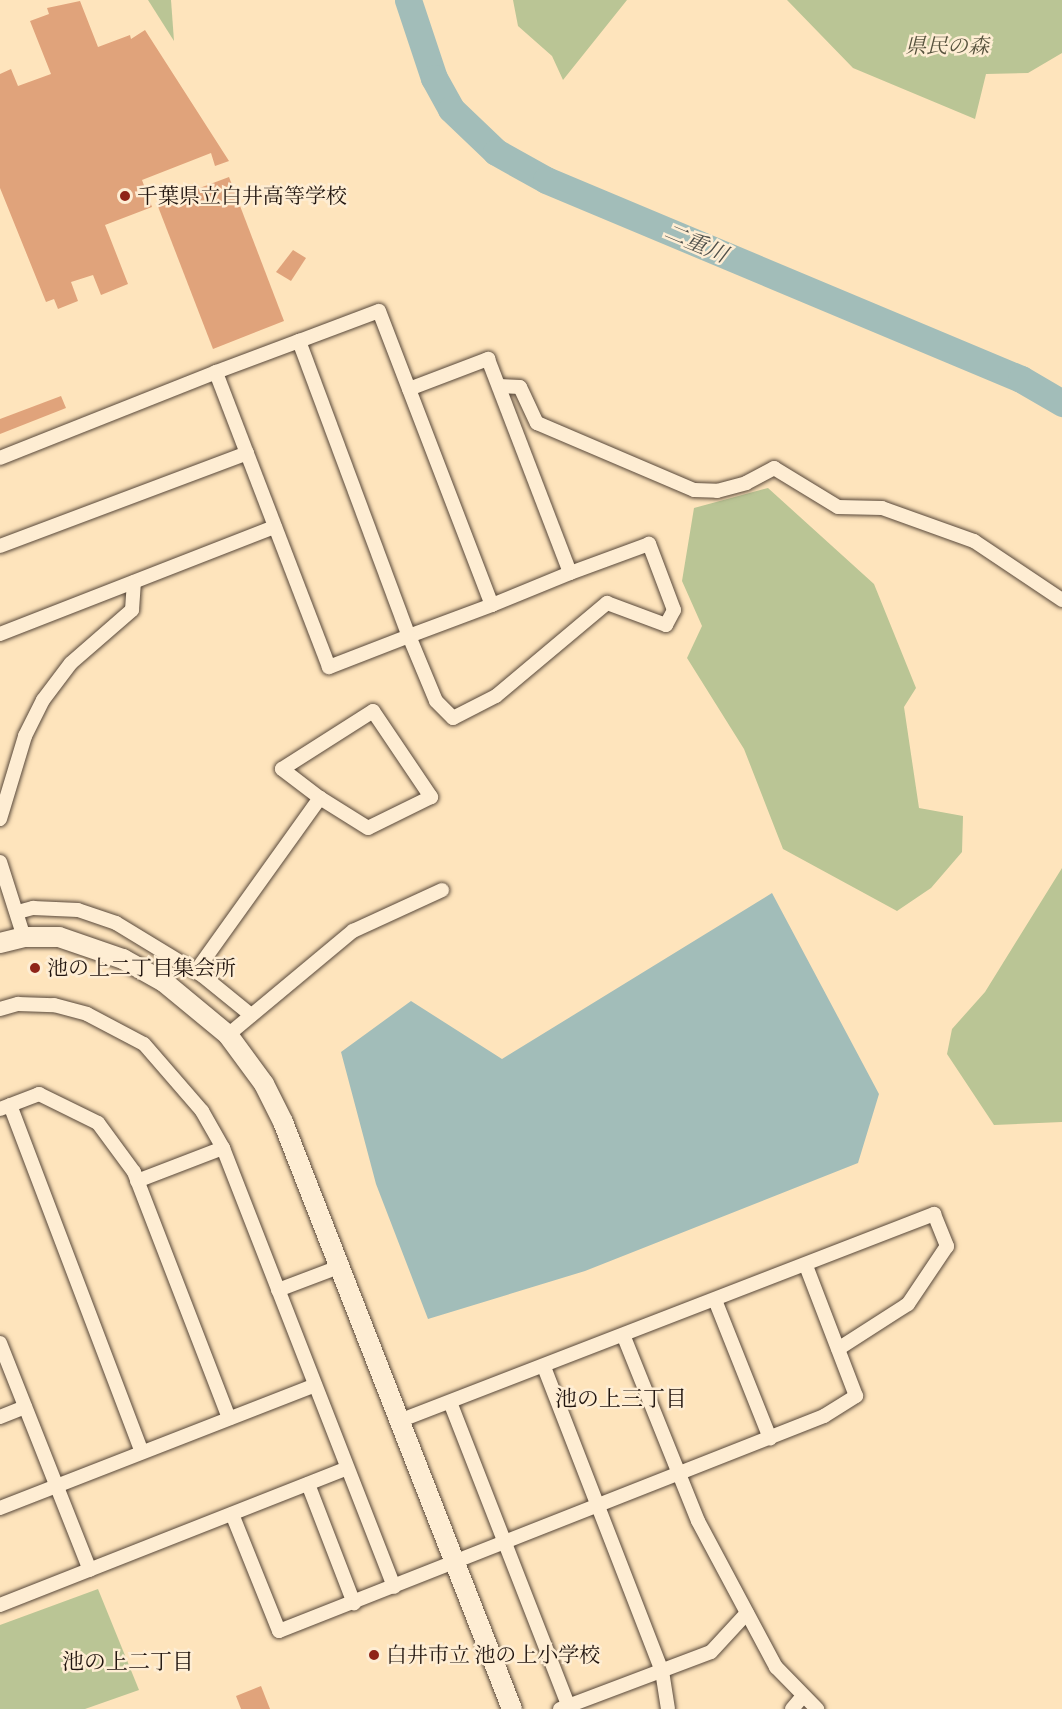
<!DOCTYPE html>
<meta charset="utf-8">
<style>
body{margin:0}
#map{position:relative;width:1062px;height:1709px;overflow:hidden;background:#fee4bc;font-family:"EB Garamond","Noto Serif JP",serif}
div>[style]{position:absolute}
.green>*{inset:0;background:#bac595}
.water>*{inset:0;background:#a2bdb9}
.river>*{height:27px;margin:-13.5px;padding:0 13.5px;transform-origin:13.5px;border-radius:13.5px;background:#a2bdb9}
.building>*{inset:0;background:#e0a37b}
.roads{filter:drop-shadow(0 0 2px #58483a) drop-shadow(0 0 2px #58483a)}
.street>*{height:14px;margin:-7px;padding:0 7px;transform-origin:7px;border-radius:7px;background:#feedd3}
.secondary>*{height:20px;margin:-10px;padding:0 10px;transform-origin:10px;border-radius:10px;background:#feedd3}
.dots>*{width:16px;height:16px;translate:-50% -50%;box-sizing:border-box;border:3px solid #feedd3;border-radius:50%}
span{translate:-50% -50%;white-space:nowrap;text-align:center;line-height:1.15;-webkit-text-stroke:5px #feedd3;paint-order:stroke}
.park-label{font-size:21px;color:#56523d;font-style:italic}
.poi-label{font-size:21px;color:#20140e}
.left{translate:0 -50%;text-align:left}
.water-label{font-size:22px;color:#4e4f4a;font-style:italic}
.neighbourhood-label{font-size:22px;color:#20140e}
</style>
<div id="map">
<div class="green">
<i style="clip-path:polygon(148px 0,171px 0,174px 41px)"></i>
<i style="clip-path:polygon(513px 0,627px 0,563px 80px,552px 56px,518px 26px)"></i>
<i style="clip-path:polygon(787px 0,1062px 0,1062px 53px,1028px 73px,986px 74px,975px 119px,853px 68px)"></i>
<i style="clip-path:polygon(768px 488px,874px 584px,916px 688px,904px 707px,919px 808px,963px 816px,962px 852px,931px 888px,897px 911px,783px 849px,744px 749px,687px 658px,702px 626px,682px 581px,694px 508px)"></i>
<i style="clip-path:polygon(1062px 868px,1062px 1122px,994px 1125px,947px 1054px,952px 1029px,985px 992px)"></i>
<i style="clip-path:polygon(98px 1589px,139px 1690px,85px 1709px,0 1709px,0 1625px)"></i>
</div>
<div class="water">
<i style="clip-path:polygon(772px 893px,879px 1094px,858px 1163px,585px 1271px,428px 1319px,376px 1184px,341px 1052px,411px 1001px,502px 1059px)"></i>
</div>
<div class="river">
<i style="left:408px;top:0;width:82px;rotate:71.6deg"></i>
<i style="left:434px;top:78px;width:35px;rotate:61deg"></i>
<i style="left:451px;top:109px;width:62px;rotate:43.7deg"></i>
<i style="left:496px;top:152px;width:57px;rotate:29.2deg"></i>
<i style="left:546px;top:180px;width:515px;rotate:22.73deg"></i>
<i style="left:1021px;top:379px;width:48px;rotate:30.3deg"></i>
</div>
<div class="building">
<i style="clip-path:polygon(80px 1px,98px 47px,130px 35px,131px 39px,145px 30px,229px 161px,215px 166px,211px 153px,142px 180px,152px 207px,105px 225px,128px 284px,101px 295px,93px 275px,71px 282px,78px 301px,58px 309px,54px 299px,46px 302px,0 188px,0 74px,11px 69px,18px 86px,51px 74px,30px 21px,49px 14px,47px 8px)"></i>
<i style="clip-path:polygon(229px 177px,284px 321px,213px 349px,157px 204px)"></i>
<i style="clip-path:polygon(293px 250px,306px 258px,291px 281px,276px 272px)"></i>
<i style="clip-path:polygon(61px 396px,66px 408px,0 434px,0 419px)"></i>
<i style="clip-path:polygon(261px 1686px,270px 1709px,241px 1709px,236px 1696px)"></i>
</div>
<div class="roads">
<div class="street">
<i style="left:299px;top:341px;width:85px;rotate:-20.6deg"></i>
<i style="left:379px;top:311px;width:315px;rotate:69deg"></i>
<i style="left:499px;top:386px;width:21px;rotate:3deg"></i>
<i style="left:520px;top:387px;width:40px;rotate:65deg"></i>
<i style="left:537px;top:423px;width:171px;rotate:23.1deg"></i>
<i style="left:694px;top:490px;width:23px;rotate:2deg"></i>
<i style="left:717px;top:491px;width:30px;rotate:-15deg"></i>
<i style="left:746px;top:483px;width:32px;rotate:-28deg"></i>
<i style="left:774px;top:468px;width:75px;rotate:31.4deg"></i>
<i style="left:838px;top:507px;width:44px;rotate:1.3deg"></i>
<i style="left:882px;top:508px;width:98px;rotate:19.7deg"></i>
<i style="left:974px;top:541px;width:106px;rotate:33.8deg"></i>
<i style="left:409px;top:389px;width:85px;rotate:-20.8deg"></i>
<i style="left:488px;top:359px;width:229px;rotate:69deg"></i>
<i style="left:0;top:458px;width:232px;rotate:-21.7deg"></i>
<i style="left:216px;top:372px;width:89px;rotate:-20.5deg"></i>
<i style="left:299px;top:341px;width:315px;rotate:69.6deg"></i>
<i style="left:409px;top:636px;width:70px;rotate:67.4deg"></i>
<i style="left:436px;top:701px;width:24px;rotate:45deg"></i>
<i style="left:453px;top:718px;width:48px;rotate:-27.1deg"></i>
<i style="left:496px;top:696px;width:145px;rotate:-40deg"></i>
<i style="left:607px;top:603px;width:63px;rotate:20.4deg"></i>
<i style="left:666px;top:625px;width:17px;rotate:-62deg"></i>
<i style="left:674px;top:610px;width:71px;rotate:-110.7deg"></i>
<i style="left:649px;top:544px;width:84px;rotate:159.8deg"></i>
<i style="left:570px;top:573px;width:84px;rotate:157.7deg"></i>
<i style="left:492px;top:605px;width:89px;rotate:159.5deg"></i>
<i style="left:409px;top:636px;width:86px;rotate:158.8deg"></i>
<i style="left:329px;top:667px;width:316px;rotate:-111deg"></i>
<i style="left:0;top:546px;width:264px;rotate:-20.6deg"></i>
<i style="left:0;top:634px;width:295px;rotate:-21.3deg"></i>
<i style="left:0;top:819px;width:87px;rotate:-73.2deg"></i>
<i style="left:25px;top:736px;width:40px;rotate:-63.4deg"></i>
<i style="left:43px;top:700px;width:46px;rotate:-52.9deg"></i>
<i style="left:71px;top:663px;width:81px;rotate:-41deg"></i>
<i style="left:132px;top:610px;width:28px;rotate:-86deg"></i>
<i style="left:0;top:862px;width:79px;rotate:72.3deg"></i>
<i style="left:18px;top:912px;width:16px;rotate:-15deg"></i>
<i style="left:33px;top:908px;width:45px;rotate:2.5deg"></i>
<i style="left:78px;top:910px;width:40px;rotate:18.9deg"></i>
<i style="left:116px;top:923px;width:102px;rotate:31.3deg"></i>
<i style="left:203px;top:976px;width:62px;rotate:39.1deg"></i>
<i style="left:196px;top:971px;width:213px;rotate:-54.4deg"></i>
<i style="left:320px;top:798px;width:48px;rotate:-142.7deg"></i>
<i style="left:282px;top:769px;width:108px;rotate:-32.5deg"></i>
<i style="left:373px;top:711px;width:104px;rotate:56deg"></i>
<i style="left:431px;top:797px;width:70px;rotate:153.8deg"></i>
<i style="left:368px;top:828px;width:57px;rotate:-148deg"></i>
<i style="left:0;top:1009px;width:19px;rotate:-16deg"></i>
<i style="left:18px;top:1004px;width:36px;rotate:2deg"></i>
<i style="left:54px;top:1005px;width:34px;rotate:15deg"></i>
<i style="left:87px;top:1014px;width:64px;rotate:27.8deg"></i>
<i style="left:144px;top:1044px;width:89px;rotate:49.1deg"></i>
<i style="left:202px;top:1111px;width:43px;rotate:60.4deg"></i>
<i style="left:223px;top:1148px;width:471px;rotate:68.7deg"></i>
<i style="left:228px;top:1035px;width:163px;rotate:-39.8deg"></i>
<i style="left:353px;top:931px;width:98px;rotate:-24.7deg"></i>
<i style="left:10px;top:1105px;width:371px;rotate:69.2deg"></i>
<i style="left:0;top:1109px;width:42px;rotate:-21deg"></i>
<i style="left:39px;top:1094px;width:66px;rotate:26.2deg"></i>
<i style="left:98px;top:1123px;width:61px;rotate:53.7deg"></i>
<i style="left:134px;top:1172px;width:264px;rotate:68.9deg"></i>
<i style="left:137px;top:1181px;width:92px;rotate:-21deg"></i>
<i style="left:278px;top:1290px;width:65px;rotate:-20.7deg"></i>
<i style="left:715px;top:1300px;width:149px;rotate:68.3deg"></i>
<i style="left:624px;top:1337px;width:198px;rotate:68.1deg"></i>
<i style="left:698px;top:1521px;width:166px;rotate:61.9deg"></i>
<i style="left:776px;top:1667px;width:59px;rotate:45.7deg"></i>
<i style="left:0;top:1343px;width:244px;rotate:68.4deg"></i>
<i style="left:544px;top:1367px;width:326px;rotate:68.8deg"></i>
<i style="left:662px;top:1671px;width:38px;rotate:81deg"></i>
<i style="left:450px;top:1402px;width:330px;rotate:68.7deg"></i>
<i style="left:0;top:1417px;width:27px;rotate:-22deg"></i>
<i style="left:399px;top:1421px;width:574px;rotate:-21.15deg"></i>
<i style="left:934px;top:1214px;width:35px;rotate:68deg"></i>
<i style="left:947px;top:1246px;width:70px;rotate:123.9deg"></i>
<i style="left:908px;top:1304px;width:83px;rotate:147.3deg"></i>
<i style="left:308px;top:1484px;width:128px;rotate:68.9deg"></i>
<i style="left:0;top:1508px;width:338px;rotate:-21.3deg"></i>
<i style="left:232px;top:1514px;width:126px;rotate:68.1deg"></i>
<i style="left:279px;top:1631px;width:586px;rotate:-21.53deg"></i>
<i style="left:824px;top:1416px;width:38px;rotate:-32deg"></i>
<i style="left:856px;top:1396px;width:139px;rotate:-111deg"></i>
<i style="left:0;top:1605px;width:373px;rotate:-21.5deg"></i>
<i style="left:560px;top:1709px;width:161px;rotate:-20.7deg"></i>
<i style="left:711px;top:1652px;width:53px;rotate:-47.3deg"></i>
<i style="left:792px;top:1709px;width:17px;rotate:-50deg"></i>
</div>
<div class="secondary">
<i style="left:0;top:943px;width:25px;rotate:-14deg"></i>
<i style="left:24px;top:937px;width:35px"></i>
<i style="left:59px;top:937px;width:68px;rotate:19deg"></i>
<i style="left:123px;top:959px;width:47px;rotate:29.3deg"></i>
<i style="left:164px;top:982px;width:83px;rotate:39.6deg"></i>
<i style="left:228px;top:1035px;width:61px;rotate:53.7deg"></i>
<i style="left:264px;top:1084px;width:42px;rotate:63.4deg"></i>
<i style="left:283px;top:1122px;width:630px;rotate:68.69deg"></i>
</div>
</div>
<div class="dots">
<i style="left:125px;top:196px;background:#8f2418"></i>
<i style="left:35px;top:968px;background:#8f2418"></i>
<i style="left:374px;top:1655px;background:#8f2418"></i>
</div>
<div class="park-label">
<span style="left:947px;top:46px">県民の森</span>
</div>
<div class="poi-label">
<span class="left" style="left:137px;top:196px">千葉県立白井高等学校</span>
<span class="left" style="left:47px;top:968px">池の上二丁目集会所</span>
<span class="left" style="left:386px;top:1655px">白井市立 池の上小学校</span>
</div>
<div class="water-label">
<span style="left:696px;top:243px;rotate:23deg">二重川</span>
</div>
<div class="neighbourhood-label">
<span style="left:621px;top:1399px">池の上三丁目</span>
<span style="left:128px;top:1662px">池の上二丁目</span>
</div>
</div>
